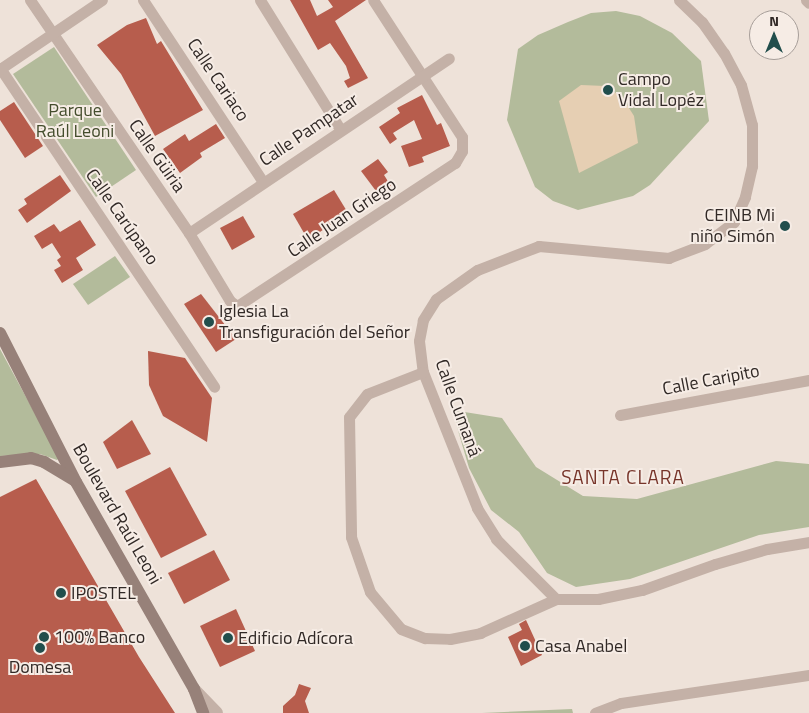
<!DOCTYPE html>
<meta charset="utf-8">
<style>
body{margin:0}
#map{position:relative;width:809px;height:713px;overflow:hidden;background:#eee2d9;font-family:"Titillium Web",sans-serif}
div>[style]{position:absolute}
.green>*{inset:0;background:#b3bb9b}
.sand>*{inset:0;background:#e6cfb3}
.building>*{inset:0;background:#b75d4d}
.minor>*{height:11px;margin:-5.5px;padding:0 5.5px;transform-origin:5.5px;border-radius:5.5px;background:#c4b1a7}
.tertiary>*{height:12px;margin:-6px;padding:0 6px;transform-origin:6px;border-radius:6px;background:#c4b1a7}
.secondary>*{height:12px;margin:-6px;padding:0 6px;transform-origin:6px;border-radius:6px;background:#978179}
.dots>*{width:14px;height:14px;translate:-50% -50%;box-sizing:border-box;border:2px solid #f6ece5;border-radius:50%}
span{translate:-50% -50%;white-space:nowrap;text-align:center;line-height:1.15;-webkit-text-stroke:4px #f6ece5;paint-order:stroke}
.street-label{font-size:18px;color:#312926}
.poi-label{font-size:18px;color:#312926}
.left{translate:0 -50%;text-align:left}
.right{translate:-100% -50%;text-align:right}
.park-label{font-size:18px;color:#444d2d}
.neighbourhood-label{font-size:19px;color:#773429;letter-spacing:1px}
.north{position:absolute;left:749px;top:10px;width:50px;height:50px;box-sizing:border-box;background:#f6ece5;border:1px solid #a79e99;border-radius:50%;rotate:0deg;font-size:14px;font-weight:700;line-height:20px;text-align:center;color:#312926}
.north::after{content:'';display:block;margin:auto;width:18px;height:22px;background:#214e4c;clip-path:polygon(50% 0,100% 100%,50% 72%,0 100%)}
</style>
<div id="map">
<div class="green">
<i style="clip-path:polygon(616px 11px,640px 16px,672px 33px,701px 61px,709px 121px,650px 185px,633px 196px,578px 210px,553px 201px,535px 187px,507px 120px,518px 49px,538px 35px,568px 22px,591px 13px)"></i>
<i style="clip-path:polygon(54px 47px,136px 170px,96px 197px,13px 74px)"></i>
<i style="clip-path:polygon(115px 256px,130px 277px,88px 305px,73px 284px)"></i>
<i style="clip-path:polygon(0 349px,59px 458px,57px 460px,40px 454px,0 456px)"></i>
<i style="clip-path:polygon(452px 410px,502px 418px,536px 467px,583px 496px,637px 499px,776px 461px,809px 464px,809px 527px,759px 535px,630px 579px,576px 587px,547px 573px,519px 532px,491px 510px,469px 468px)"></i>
<i style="clip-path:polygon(572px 709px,573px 713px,482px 713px)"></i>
</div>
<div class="sand">
<i style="clip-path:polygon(581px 85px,605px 86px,622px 97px,634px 116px,638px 143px,579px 173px,559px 101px)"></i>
</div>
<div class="building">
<i style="clip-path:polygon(290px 0,310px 0,317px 16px,333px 7px,328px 0,366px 0,335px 21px,368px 78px,348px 88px,344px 81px,350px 78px,346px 66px,330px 43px,318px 50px)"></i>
<i style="clip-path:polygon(146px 18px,157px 44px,161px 41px,203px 110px,155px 136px,121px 74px,97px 45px,127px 25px)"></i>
<i style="clip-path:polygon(422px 95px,437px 125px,441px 123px,450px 146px,422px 157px,424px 162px,409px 167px,401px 146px,422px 139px,414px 120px,393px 133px,397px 139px,390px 144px,379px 127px,400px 113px,397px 108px)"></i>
<i style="clip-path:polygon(14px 102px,43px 146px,25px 158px,0 120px,0 111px)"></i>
<i style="clip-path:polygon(216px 124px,225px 138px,200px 153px,202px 157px,180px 173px,163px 149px,185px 134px,189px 141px)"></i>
<i style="clip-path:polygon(378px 159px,388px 172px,384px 175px,391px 186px,379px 195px,361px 171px)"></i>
<i style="clip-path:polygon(60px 175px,71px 191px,27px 223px,18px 210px,27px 204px,24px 199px)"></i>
<i style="clip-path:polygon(334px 190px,348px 213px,308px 240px,293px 214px)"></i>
<i style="clip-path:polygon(243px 216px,255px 237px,232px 250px,220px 228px)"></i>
<i style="clip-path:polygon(80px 220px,96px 245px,76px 258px,83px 270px,62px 283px,54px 270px,61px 266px,57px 260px,61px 257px,52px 243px,42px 249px,34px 236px,54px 224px,60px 232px)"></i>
<i style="clip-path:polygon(201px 294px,236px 339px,216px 352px,184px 304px)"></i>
<i style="clip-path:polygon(148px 351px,185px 358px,212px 398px,207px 442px,163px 416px,149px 385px)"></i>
<i style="clip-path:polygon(132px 420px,151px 454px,117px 469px,103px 442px)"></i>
<i style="clip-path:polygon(170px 467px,207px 535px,161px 558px,125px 491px)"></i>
<i style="clip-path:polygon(36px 479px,139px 657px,175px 713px,0 713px,0 497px)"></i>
<i style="clip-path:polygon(214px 550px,230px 580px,184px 604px,168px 573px)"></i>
<i style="clip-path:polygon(236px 609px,255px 651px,220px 667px,200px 626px)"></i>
<i style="clip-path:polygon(526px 620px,542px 655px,521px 666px,508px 637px,522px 630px,519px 624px)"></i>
<i style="clip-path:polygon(299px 684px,311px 688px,305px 701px,309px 713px,283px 713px,283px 706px,295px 695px)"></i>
</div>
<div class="minor">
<i style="left:30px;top:0;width:282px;rotate:55.7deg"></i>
<i style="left:189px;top:233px;width:79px;rotate:58.9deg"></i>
<i style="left:230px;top:301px;width:9px;rotate:36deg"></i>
<i style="left:237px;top:306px;width:261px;rotate:-33.3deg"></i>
<i style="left:455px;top:163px;width:14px;rotate:-60deg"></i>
<i style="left:462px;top:151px;width:14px;rotate:-90deg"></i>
<i style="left:462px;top:137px;width:163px;rotate:-123deg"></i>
<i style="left:143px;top:0;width:218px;rotate:56.6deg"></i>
<i style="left:260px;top:0;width:152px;rotate:58.2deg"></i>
<i style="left:679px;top:0;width:32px;rotate:44deg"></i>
<i style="left:702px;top:22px;width:38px;rotate:55deg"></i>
<i style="left:724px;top:53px;width:36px;rotate:62deg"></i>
<i style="left:741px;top:85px;width:41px;rotate:74.6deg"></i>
<i style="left:752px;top:125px;width:41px;rotate:90deg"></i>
<i style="left:752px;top:166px;width:32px;rotate:103deg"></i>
<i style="left:745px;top:197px;width:27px;rotate:114deg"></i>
<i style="left:734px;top:222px;width:36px;rotate:143deg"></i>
<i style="left:705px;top:244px;width:39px;rotate:159deg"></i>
<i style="left:669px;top:258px;width:131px;rotate:-174.7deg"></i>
<i style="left:539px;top:246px;width:66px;rotate:158.8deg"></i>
<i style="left:477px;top:270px;width:50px;rotate:144.7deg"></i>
<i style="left:436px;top:299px;width:25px;rotate:122deg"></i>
<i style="left:423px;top:320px;width:21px;rotate:101deg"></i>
<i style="left:419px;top:341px;width:31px;rotate:83deg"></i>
<i style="left:423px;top:372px;width:146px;rotate:68.3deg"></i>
<i style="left:477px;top:508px;width:36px;rotate:58deg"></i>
<i style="left:496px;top:539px;width:85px;rotate:45deg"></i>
<i style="left:556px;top:599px;width:42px"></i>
<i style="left:598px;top:599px;width:45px;rotate:-11.6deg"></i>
<i style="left:642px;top:590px;width:77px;rotate:-19.6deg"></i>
<i style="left:715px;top:564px;width:54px;rotate:-16.1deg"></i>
<i style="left:767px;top:549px;width:43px;rotate:-9.5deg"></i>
<i style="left:806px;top:0;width:4px;rotate:45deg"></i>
<i style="left:0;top:68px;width:384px;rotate:56.1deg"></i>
<i style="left:0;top:69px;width:123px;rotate:-34.1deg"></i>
<i style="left:189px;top:233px;width:313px;rotate:-33.9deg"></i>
<i style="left:423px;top:372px;width:60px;rotate:158.6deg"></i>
<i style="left:367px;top:394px;width:29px;rotate:128deg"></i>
<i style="left:349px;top:417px;width:120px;rotate:89deg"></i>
<i style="left:351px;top:537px;width:58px;rotate:70.9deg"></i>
<i style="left:370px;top:592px;width:48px;rotate:50deg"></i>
<i style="left:401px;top:629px;width:26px;rotate:21deg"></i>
<i style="left:425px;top:638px;width:25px;rotate:2deg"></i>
<i style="left:450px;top:639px;width:31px;rotate:-11deg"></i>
<i style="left:480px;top:633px;width:83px;rotate:-24.1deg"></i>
<i style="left:620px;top:415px;width:192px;rotate:-10.5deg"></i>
<i style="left:595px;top:713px;width:28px;rotate:-21deg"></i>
<i style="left:621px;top:703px;width:190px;rotate:-8.5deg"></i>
</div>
<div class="tertiary">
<i style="left:194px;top:689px;width:33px;rotate:46deg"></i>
</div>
<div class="secondary">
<i style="left:0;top:333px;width:167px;rotate:63deg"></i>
<i style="left:76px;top:482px;width:238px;rotate:60.3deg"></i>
<i style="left:194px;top:689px;width:26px;rotate:69deg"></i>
<i style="left:0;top:462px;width:31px;rotate:-7deg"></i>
<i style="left:31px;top:458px;width:14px;rotate:17deg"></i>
<i style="left:44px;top:462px;width:35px;rotate:31deg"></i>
</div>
<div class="dots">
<i style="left:608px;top:90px;background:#214e4c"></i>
<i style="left:785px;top:226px;background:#214e4c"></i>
<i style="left:209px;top:322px;background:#214e4c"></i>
<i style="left:61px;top:593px;background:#214e4c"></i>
<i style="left:44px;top:637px;background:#214e4c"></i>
<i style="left:228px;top:638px;background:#214e4c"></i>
<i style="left:525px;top:646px;background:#214e4c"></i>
<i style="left:40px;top:648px;background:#214e4c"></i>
</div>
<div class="street-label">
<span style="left:218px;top:80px;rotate:56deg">Calle Cariaco</span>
<span style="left:309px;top:130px;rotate:-34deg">Calle Pampatar</span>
<span style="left:157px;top:156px;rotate:55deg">Calle Güiria</span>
<span style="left:122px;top:217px;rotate:55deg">Calle Carúpano</span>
<span style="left:342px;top:218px;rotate:-34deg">Calle Juan Griego</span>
<span style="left:711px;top:380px;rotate:-11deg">Calle Caripito</span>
<span style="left:458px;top:408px;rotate:70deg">Calle Cumaná</span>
<span style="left:117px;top:514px;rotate:60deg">Boulevard Raúl Leoni</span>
</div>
<div class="poi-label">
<span class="left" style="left:618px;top:90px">Campo<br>Vidal Lopéz</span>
<span class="right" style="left:775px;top:226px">CEINB Mi<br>niño Simón</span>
<span class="left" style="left:219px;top:322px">Iglesia La<br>Transfiguración del Señor</span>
<span class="left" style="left:71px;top:593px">IPOSTEL</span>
<span class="left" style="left:54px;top:637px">100% Banco</span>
<span class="left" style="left:238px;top:638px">Edificio Adícora</span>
<span class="left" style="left:535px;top:646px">Casa Anabel</span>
<span style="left:40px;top:667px">Domesa</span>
</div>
<div class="park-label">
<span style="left:75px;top:121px">Parque<br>Raúl Leoni</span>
</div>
<div class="neighbourhood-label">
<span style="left:623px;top:477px">SANTA CLARA</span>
</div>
<div class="north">N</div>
</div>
